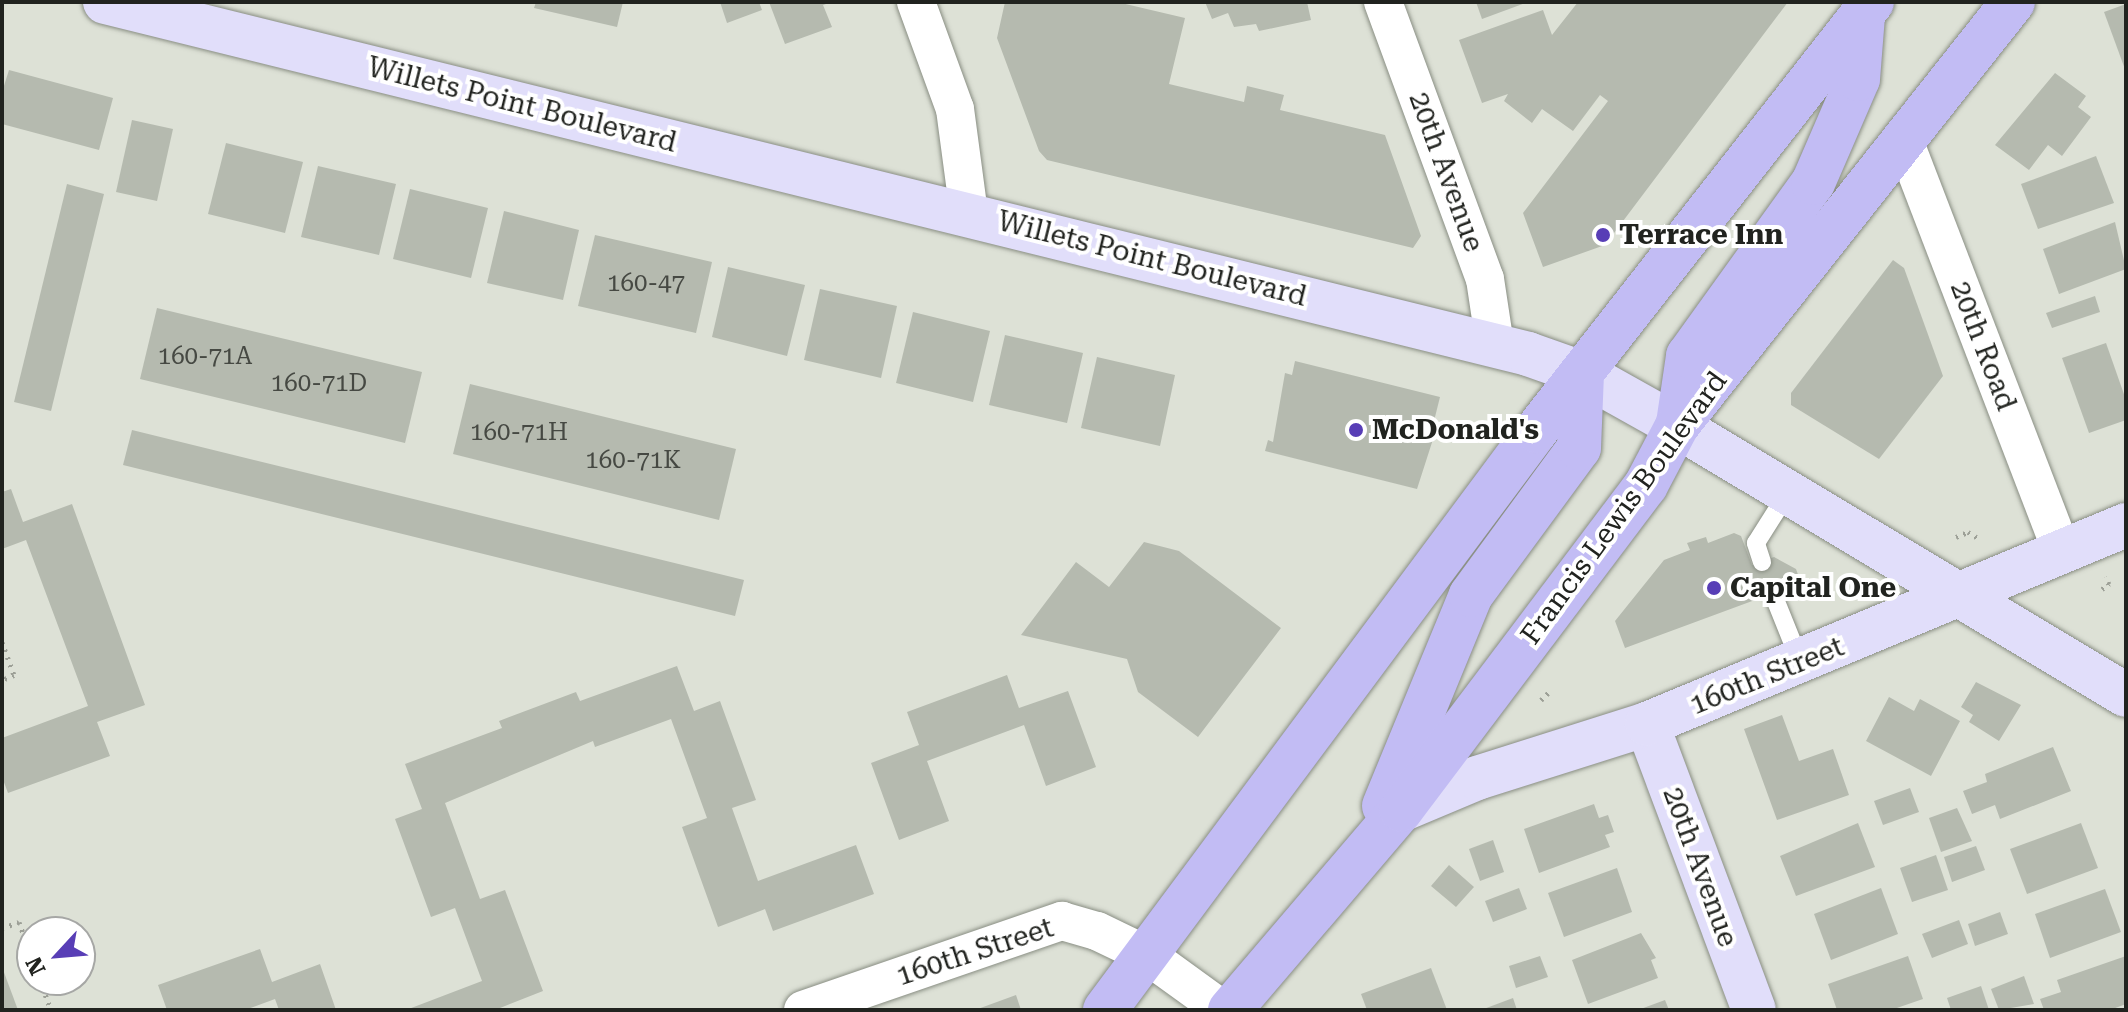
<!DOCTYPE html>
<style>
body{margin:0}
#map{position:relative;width:2128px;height:1012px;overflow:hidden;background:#dde1d6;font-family:"Roboto Serif",serif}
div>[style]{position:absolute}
.building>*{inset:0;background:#b5baaf}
.path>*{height:5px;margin-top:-2.5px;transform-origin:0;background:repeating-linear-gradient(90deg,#9da097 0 2px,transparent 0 8px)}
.roads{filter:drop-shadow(0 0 2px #898e83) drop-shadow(0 0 2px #898e83)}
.lane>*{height:18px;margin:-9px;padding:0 9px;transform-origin:9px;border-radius:9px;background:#fff}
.street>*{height:38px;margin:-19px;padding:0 19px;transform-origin:19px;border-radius:19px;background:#fff}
.secondary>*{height:44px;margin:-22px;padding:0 22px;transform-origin:22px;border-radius:22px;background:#e1defa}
.primary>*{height:44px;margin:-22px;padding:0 22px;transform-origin:22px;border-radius:22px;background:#c2bcf4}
.dots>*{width:22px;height:22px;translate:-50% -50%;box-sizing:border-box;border:4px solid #fff;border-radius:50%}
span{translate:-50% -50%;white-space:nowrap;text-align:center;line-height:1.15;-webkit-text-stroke:8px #fff;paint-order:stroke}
.number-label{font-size:24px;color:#464943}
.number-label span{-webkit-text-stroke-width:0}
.street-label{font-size:28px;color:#21231f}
.poi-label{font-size:28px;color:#21231f;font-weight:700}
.left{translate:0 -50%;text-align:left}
.frame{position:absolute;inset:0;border:4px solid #21231f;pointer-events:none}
.north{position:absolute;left:16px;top:916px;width:80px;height:80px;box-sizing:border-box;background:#fff;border:2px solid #a6a7a5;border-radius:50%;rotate:244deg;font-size:22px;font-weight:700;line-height:32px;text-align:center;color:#21231f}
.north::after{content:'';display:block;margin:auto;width:28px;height:36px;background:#583eb6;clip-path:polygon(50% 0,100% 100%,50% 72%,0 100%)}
</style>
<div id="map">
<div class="building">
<i style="clip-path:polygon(536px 2px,623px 2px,617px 27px,534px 8px)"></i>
<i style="clip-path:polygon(720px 2px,759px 2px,762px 10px,727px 23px)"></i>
<i style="clip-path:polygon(769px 2px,832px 2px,823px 5px,832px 27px,785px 44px)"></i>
<i style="clip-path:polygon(1005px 2px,1117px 2px,1185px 18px,1169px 84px,1244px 102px,1247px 86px,1284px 95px,1280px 110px,1385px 135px,1421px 236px,1413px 248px,1047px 160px,1039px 151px,997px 38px)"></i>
<i style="clip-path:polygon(1205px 2px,1307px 2px,1311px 20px,1259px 31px,1256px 24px,1234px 27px,1228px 13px,1212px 19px)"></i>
<i style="clip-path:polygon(1476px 2px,1528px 2px,1482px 19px)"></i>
<i style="clip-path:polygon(1578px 2px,1788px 2px,1605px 245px,1543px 267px,1523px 213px,1608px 101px,1600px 95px,1573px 131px,1542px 109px,1532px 123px,1504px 101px,1508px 94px,1482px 103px,1459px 40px,1543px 10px,1552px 35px)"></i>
<i style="clip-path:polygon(2126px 4px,2126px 72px,2104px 12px)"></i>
<i style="clip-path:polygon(9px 70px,113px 98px,99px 150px,2px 124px,2px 92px)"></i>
<i style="clip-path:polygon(2055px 73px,2086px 96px,2078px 107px,2091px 117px,2062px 156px,2048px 145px,2029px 170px,1995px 145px)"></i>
<i style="clip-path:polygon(132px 120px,173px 129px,157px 201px,116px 192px)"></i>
<i style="clip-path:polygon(226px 143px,303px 162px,285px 233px,208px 214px)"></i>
<i style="clip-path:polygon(2096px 156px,2114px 203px,2038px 229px,2021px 184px)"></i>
<i style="clip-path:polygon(318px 166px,396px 184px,379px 255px,301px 237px)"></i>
<i style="clip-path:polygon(67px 184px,104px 194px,51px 411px,14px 402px)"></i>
<i style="clip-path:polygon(410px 189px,488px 208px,471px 278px,393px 259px)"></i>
<i style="clip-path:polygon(504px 211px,579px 230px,563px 300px,487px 283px)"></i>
<i style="clip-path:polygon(2115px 222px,2126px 269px,2059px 294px,2043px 249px)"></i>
<i style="clip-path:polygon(595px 235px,712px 262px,696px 333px,578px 306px)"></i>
<i style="clip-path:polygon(1893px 260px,1904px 268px,1943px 376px,1879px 459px,1791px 405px,1791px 393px)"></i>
<i style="clip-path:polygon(728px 267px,805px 285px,787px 356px,712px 337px)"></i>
<i style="clip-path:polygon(820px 289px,897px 306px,881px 378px,804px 360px)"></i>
<i style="clip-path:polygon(2095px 296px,2100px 312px,2052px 328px,2046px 313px)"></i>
<i style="clip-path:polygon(157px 308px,422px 372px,405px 443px,140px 379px)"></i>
<i style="clip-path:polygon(913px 312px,990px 331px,973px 402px,896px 383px)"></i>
<i style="clip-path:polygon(1005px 335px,1083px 353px,1067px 423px,989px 405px)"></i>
<i style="clip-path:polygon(2106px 343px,2126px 400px,2126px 420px,2089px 433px,2062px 358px)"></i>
<i style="clip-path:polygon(1097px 357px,1175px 375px,1160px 446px,1081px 428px)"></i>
<i style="clip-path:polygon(1295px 361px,1440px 397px,1432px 429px,1436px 430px,1417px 489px,1265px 451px,1268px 440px,1273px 442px,1285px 373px,1292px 375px)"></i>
<i style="clip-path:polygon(470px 384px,736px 449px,719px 520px,453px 454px)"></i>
<i style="clip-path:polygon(132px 430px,744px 580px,735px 616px,123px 465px)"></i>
<i style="clip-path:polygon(11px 489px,23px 522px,72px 504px,145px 705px,97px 722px,110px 756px,8px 793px,2px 777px,2px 738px,88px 706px,26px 540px,2px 549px,2px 492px)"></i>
<i style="clip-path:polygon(1734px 533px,1741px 536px,1752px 565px,1774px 557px,1796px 569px,1801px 583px,1625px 648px,1615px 621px,1664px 560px,1690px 550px,1687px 543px,1706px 537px,1708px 543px)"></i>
<i style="clip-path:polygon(1144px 542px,1179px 551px,1281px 628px,1198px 737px,1138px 692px,1127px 659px,1021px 635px,1076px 562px,1109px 587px)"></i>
<i style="clip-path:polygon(677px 666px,694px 711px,720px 701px,756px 800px,732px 808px,758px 881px,856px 845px,874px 894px,773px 931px,765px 909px,718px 927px,682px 827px,707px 818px,671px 719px,595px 747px,593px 741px,445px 803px,480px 899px,505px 890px,543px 991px,495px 1010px,406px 1010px,482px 981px,455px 908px,431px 917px,395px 819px,422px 809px,405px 764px,502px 728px,499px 721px,576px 692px,580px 701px)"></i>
<i style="clip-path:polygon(1007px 675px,1019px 708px,1068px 691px,1096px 767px,1046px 786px,1024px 725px,927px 761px,949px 821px,899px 840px,871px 763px,919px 745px,907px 712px)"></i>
<i style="clip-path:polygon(1976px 682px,2021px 705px,1999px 741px,1969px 722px,1973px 715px,1961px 707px)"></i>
<i style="clip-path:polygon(1889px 697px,1914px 711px,1920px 699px,1960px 721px,1931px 776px,1866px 741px)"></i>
<i style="clip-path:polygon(1782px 715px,1799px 761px,1833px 749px,1849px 795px,1777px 820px,1744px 729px)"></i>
<i style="clip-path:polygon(2053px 747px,2071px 791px,2000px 819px,1995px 805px,1972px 814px,1963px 791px,1987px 782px,1985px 774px)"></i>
<i style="clip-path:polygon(1910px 788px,1919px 812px,1883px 825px,1874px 801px)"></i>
<i style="clip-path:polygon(1594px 804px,1599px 818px,1608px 815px,1614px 832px,1605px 835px,1610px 847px,1539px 873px,1524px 829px)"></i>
<i style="clip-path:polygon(1957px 808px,1972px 841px,1941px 852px,1929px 818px)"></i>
<i style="clip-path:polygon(1858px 823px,1875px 867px,1796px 896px,1780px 856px)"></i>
<i style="clip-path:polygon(2081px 823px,2098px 868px,2027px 894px,2010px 849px)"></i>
<i style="clip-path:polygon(1493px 840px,1504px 872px,1480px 881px,1469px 849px)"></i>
<i style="clip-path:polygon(1976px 846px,1985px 870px,1952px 882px,1944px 857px)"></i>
<i style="clip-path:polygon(1936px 855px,1948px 890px,1912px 902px,1900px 868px)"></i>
<i style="clip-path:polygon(1449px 865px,1474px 887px,1456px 907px,1431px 886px)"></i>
<i style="clip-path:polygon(1617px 868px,1632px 912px,1564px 937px,1548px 893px)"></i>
<i style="clip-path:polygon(1519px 888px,1527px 909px,1493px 922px,1485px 901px)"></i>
<i style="clip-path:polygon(1881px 888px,1898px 934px,1831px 960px,1814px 914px)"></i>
<i style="clip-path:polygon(2105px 889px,2121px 932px,2050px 958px,2035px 914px)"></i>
<i style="clip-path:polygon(2000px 912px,2008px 934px,1975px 946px,1968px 924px)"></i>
<i style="clip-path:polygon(1959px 920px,1968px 944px,1932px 958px,1922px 934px)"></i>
<i style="clip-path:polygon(1641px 933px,1656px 958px,1651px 960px,1658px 978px,1588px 1004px,1572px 960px)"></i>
<i style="clip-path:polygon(260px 949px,272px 982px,320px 964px,336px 1010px,279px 1010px,275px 999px,245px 1010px,167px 1010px,158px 985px)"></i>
<i style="clip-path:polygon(1540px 956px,1548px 977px,1516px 988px,1509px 966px)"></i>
<i style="clip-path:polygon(1908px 956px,1923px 999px,1891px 1010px,1837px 1010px,1828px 984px)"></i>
<i style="clip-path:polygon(2126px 956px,2126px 1004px,2110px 1010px,2044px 1010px,2040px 999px,2061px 992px,2057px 980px)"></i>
<i style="clip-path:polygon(2px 967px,18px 1010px,2px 1010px)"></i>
<i style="clip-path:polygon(1431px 968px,1447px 1010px,1367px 1010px,1361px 994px)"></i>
<i style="clip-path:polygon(2024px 976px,2034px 1004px,1999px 1010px,1991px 989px)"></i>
<i style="clip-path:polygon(1981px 986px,1989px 1010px,1951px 1010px,1947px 998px)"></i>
<i style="clip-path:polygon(1016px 995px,1021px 1010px,975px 1010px)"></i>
<i style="clip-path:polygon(1513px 998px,1517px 1010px,1481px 1010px)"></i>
<i style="clip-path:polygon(1665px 1000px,1669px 1010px,1638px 1010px)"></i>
</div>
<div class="path">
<i style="left:1956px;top:537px;width:13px;rotate:-23deg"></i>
<i style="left:1968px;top:532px;width:15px;rotate:32deg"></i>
<i style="left:1828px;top:585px;width:15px;rotate:-4deg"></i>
<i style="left:2102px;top:589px;width:9px;rotate:-36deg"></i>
<i style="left:2109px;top:584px;width:8px;rotate:-120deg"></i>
<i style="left:2px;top:642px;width:35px;rotate:70deg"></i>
<i style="left:14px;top:675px;width:13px;rotate:157deg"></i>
<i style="left:1541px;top:700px;width:16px;rotate:-45deg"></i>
<i style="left:2px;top:928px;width:18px;rotate:-19deg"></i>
<i style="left:19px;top:922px;width:38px;rotate:70deg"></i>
<i style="left:40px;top:980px;width:32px;rotate:70deg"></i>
</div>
<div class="roads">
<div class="lane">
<i style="left:1762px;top:562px;width:20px;rotate:-108deg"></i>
<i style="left:1756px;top:543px;width:58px;rotate:-57.7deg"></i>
<i style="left:1773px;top:594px;width:72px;rotate:68.1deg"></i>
</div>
<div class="street">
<i style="left:916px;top:2px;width:114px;rotate:70deg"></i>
<i style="left:955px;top:109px;width:106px;rotate:82.4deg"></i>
<i style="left:1383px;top:2px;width:295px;rotate:69.8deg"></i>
<i style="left:1485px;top:279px;width:67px;rotate:81.4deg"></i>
<i style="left:1905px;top:143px;width:435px;rotate:69deg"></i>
<i style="left:803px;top:1010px;width:274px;rotate:-19deg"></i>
<i style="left:1062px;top:921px;width:36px;rotate:16deg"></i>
<i style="left:1097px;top:931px;width:55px;rotate:25.6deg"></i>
<i style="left:1147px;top:955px;width:94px;rotate:35.9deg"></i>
</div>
<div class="secondary">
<i style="left:105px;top:2px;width:1466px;rotate:13.89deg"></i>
<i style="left:1528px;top:354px;width:57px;rotate:19.4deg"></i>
<i style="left:1582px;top:373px;width:109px;rotate:29.2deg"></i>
<i style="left:1677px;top:426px;width:523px;rotate:30.93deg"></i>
<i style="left:1647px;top:724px;width:305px;rotate:69.5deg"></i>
<i style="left:1401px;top:810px;width:82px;rotate:-22.8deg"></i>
<i style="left:1477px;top:778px;width:178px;rotate:-17.6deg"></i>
<i style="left:1647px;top:724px;width:519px;rotate:-22.56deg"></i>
</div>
<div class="primary">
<i style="left:1678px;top:424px;width:69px;rotate:-81.6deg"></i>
<i style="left:1688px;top:356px;width:213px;rotate:-54.2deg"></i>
<i style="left:1813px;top:183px;width:113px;rotate:-66.6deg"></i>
<i style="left:1858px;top:79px;width:64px;rotate:-85.5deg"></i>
<i style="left:1384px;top:806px;width:228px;rotate:-67.6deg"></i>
<i style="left:1471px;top:595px;width:182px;rotate:-53.7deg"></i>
<i style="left:1579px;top:448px;width:75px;rotate:-87.7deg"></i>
<i style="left:1105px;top:1010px;width:722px;rotate:-53.34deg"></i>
<i style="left:1536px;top:431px;width:545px;rotate:-51.93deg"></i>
<i style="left:1230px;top:1010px;width:263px;rotate:-49.5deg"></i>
<i style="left:1401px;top:810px;width:407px;rotate:-53deg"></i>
<i style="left:1646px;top:485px;width:67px;rotate:-62.3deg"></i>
<i style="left:1677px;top:426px;width:541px;rotate:-51.6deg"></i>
</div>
</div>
<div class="dots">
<i style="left:1603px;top:235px;background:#583eb6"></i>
<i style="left:1356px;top:430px;background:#583eb6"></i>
<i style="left:1714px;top:588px;background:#583eb6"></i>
</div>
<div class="number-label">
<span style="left:646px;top:284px">160-47</span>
<span style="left:205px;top:357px">160-71A</span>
<span style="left:319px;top:384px">160-71D</span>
<span style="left:519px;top:433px">160-71H</span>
<span style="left:633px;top:461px">160-71K</span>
</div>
<div class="street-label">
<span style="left:522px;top:105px;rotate:14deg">Willets Point Boulevard</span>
<span style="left:1446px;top:172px;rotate:70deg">20th Avenue</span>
<span style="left:1152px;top:259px;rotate:14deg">Willets Point Boulevard</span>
<span style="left:1983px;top:346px;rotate:69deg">20th Road</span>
<span style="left:1624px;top:508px;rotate:-54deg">Francis Lewis Boulevard</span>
<span style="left:1767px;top:676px;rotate:-22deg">160th Street</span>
<span style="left:1700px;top:867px;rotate:70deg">20th Avenue</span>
<span style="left:975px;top:952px;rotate:-18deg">160th Street</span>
</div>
<div class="poi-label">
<span class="left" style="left:1619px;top:235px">Terrace Inn</span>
<span class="left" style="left:1372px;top:430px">McDonald's</span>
<span class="left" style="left:1730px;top:588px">Capital One</span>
</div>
<div class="frame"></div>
<div class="north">N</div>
</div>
